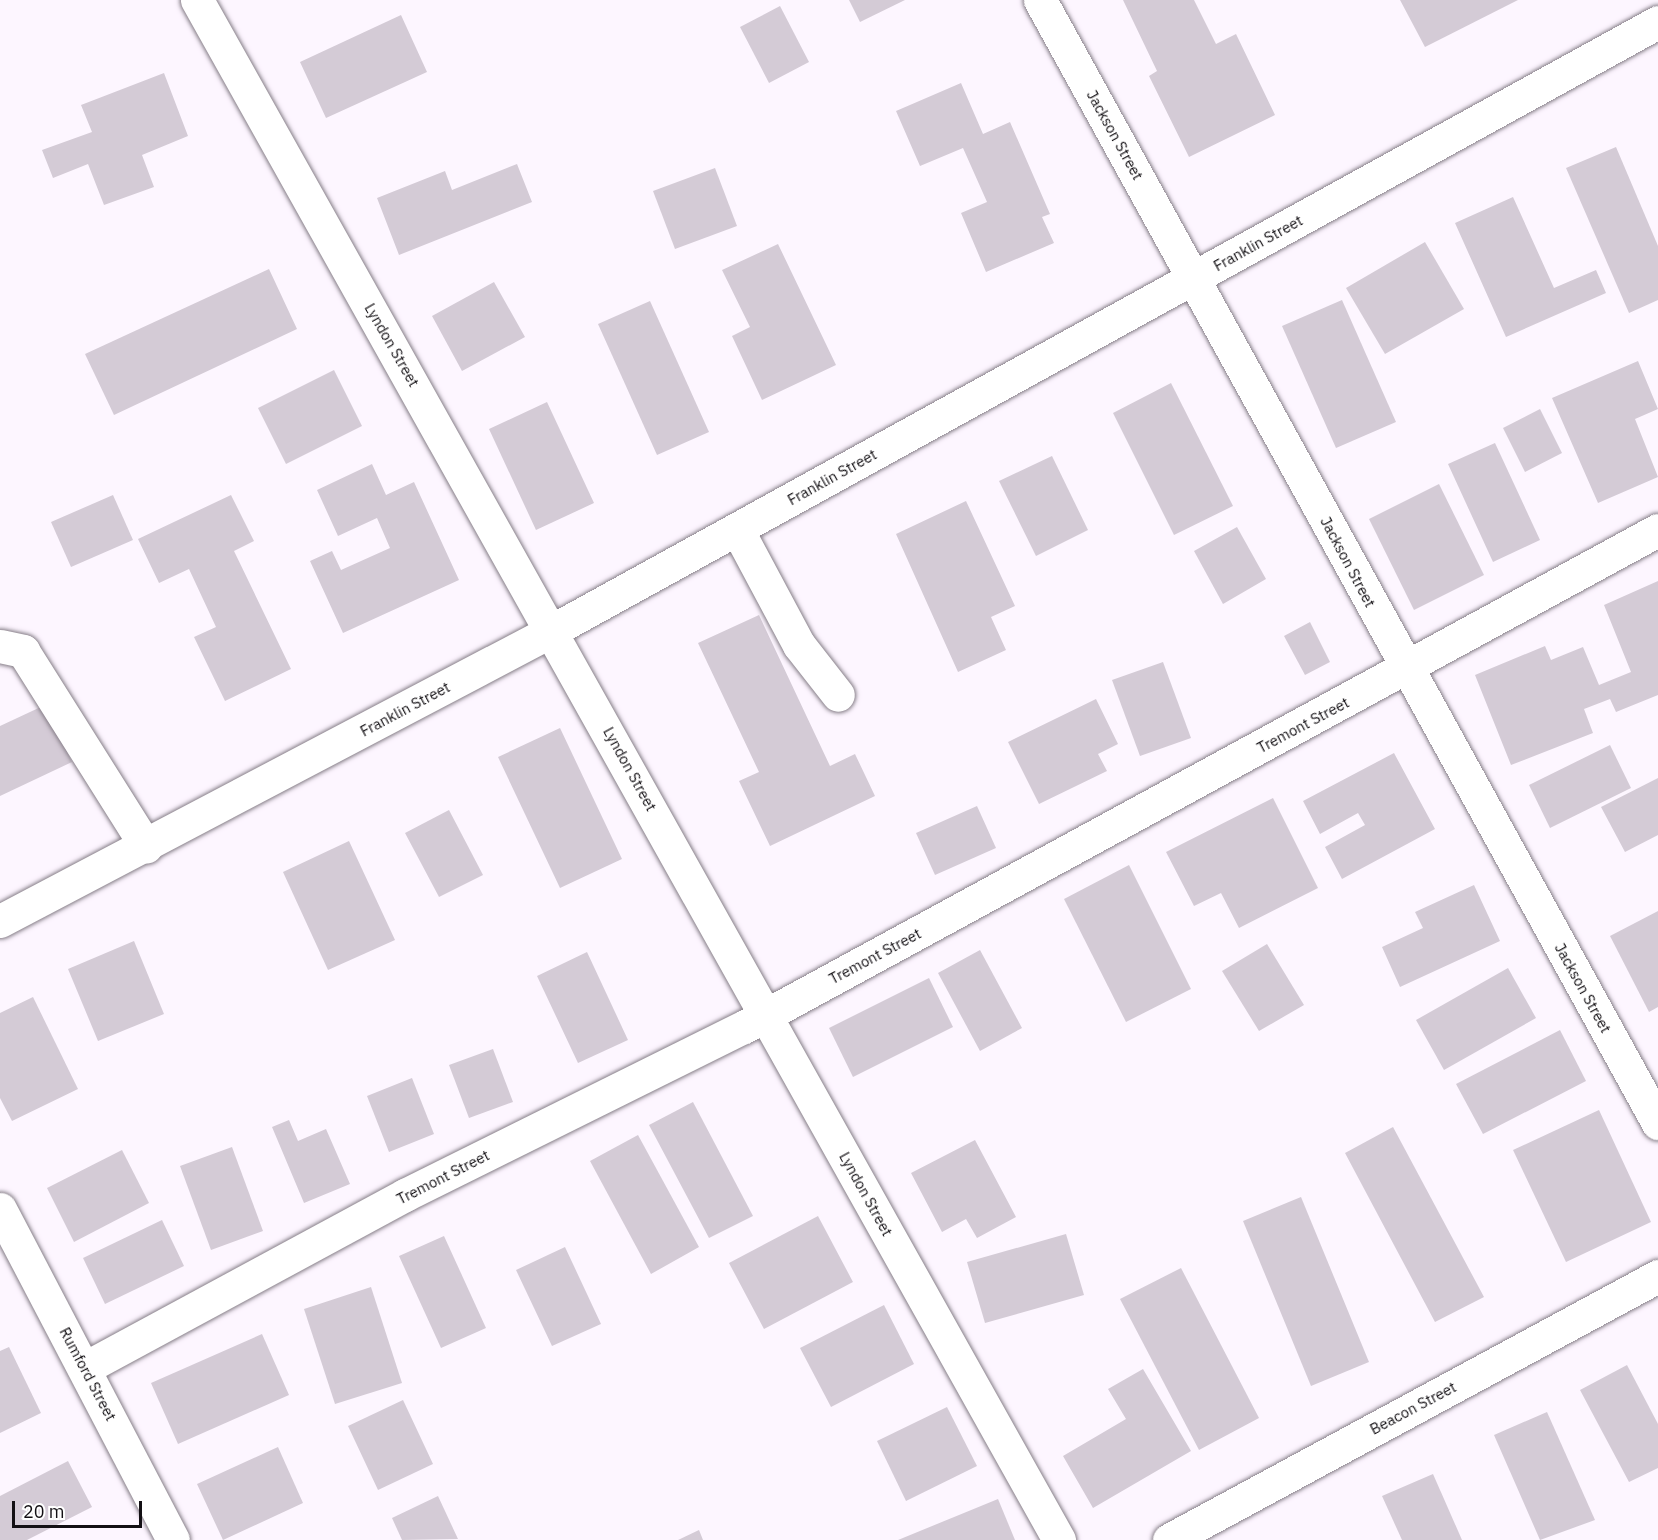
<!DOCTYPE html>
<style>
body{margin:0}
#map{position:relative;width:1658px;height:1540px;overflow:hidden;background:#fdf6ff;font-family:"IBM Plex Sans",sans-serif}
div>[style]{position:absolute}
.building>*{inset:0;background:#d4cbd6}
.roads{filter:drop-shadow(0 0 2px #867e88) drop-shadow(0 0 2px #867e88)}
.minor>*{height:33px;margin:-16.5px;padding:0 16.5px;transform-origin:16.5px;border-radius:16.5px;background:#fff}
span{translate:-50% -50%;white-space:nowrap;text-align:center;line-height:1.15;-webkit-text-stroke:6px #fff;paint-order:stroke}
.street-label{font-size:15px;color:#131014}
.scale{position:absolute;left:12px;top:1501px;width:130px;height:27px;box-sizing:border-box;border:3px solid #131014;border-top:0;padding-left:8px;font-size:18px;line-height:21px;white-space:nowrap;color:#131014;-webkit-text-stroke:4px #fff;paint-order:stroke}
</style>
<div id="map">
<div class="building">
<i style="clip-path:polygon(849px 0,905px 0,860px 22px)"></i>
<i style="clip-path:polygon(1123px 0,1194px 0,1216px 44px,1236px 34px,1275px 115px,1189px 157px,1149px 76px,1157px 71px)"></i>
<i style="clip-path:polygon(1400px 0,1518px 0,1425px 47px)"></i>
<i style="clip-path:polygon(780px 6px,809px 62px,769px 83px,740px 27px)"></i>
<i style="clip-path:polygon(401px 15px,427px 72px,326px 118px,300px 62px)"></i>
<i style="clip-path:polygon(164px 73px,188px 136px,142px 155px,154px 187px,104px 205px,88px 164px,53px 178px,42px 150px,92px 132px,81px 105px)"></i>
<i style="clip-path:polygon(961px 83px,983px 134px,1010px 122px,1050px 214px,1042px 217px,1054px 243px,986px 272px,961px 213px,987px 202px,963px 148px,920px 166px,896px 111px)"></i>
<i style="clip-path:polygon(1616px 147px,1658px 246px,1658px 300px,1629px 313px,1566px 168px)"></i>
<i style="clip-path:polygon(517px 164px,532px 202px,399px 255px,377px 198px,445px 171px,452px 190px)"></i>
<i style="clip-path:polygon(715px 168px,737px 226px,675px 249px,653px 191px)"></i>
<i style="clip-path:polygon(1513px 197px,1554px 288px,1596px 270px,1606px 293px,1506px 337px,1455px 223px)"></i>
<i style="clip-path:polygon(1425px 242px,1464px 309px,1385px 354px,1346px 288px)"></i>
<i style="clip-path:polygon(778px 244px,836px 365px,762px 400px,732px 336px,750px 327px,722px 270px)"></i>
<i style="clip-path:polygon(269px 269px,297px 329px,114px 415px,85px 354px)"></i>
<i style="clip-path:polygon(494px 282px,525px 337px,462px 371px,432px 316px)"></i>
<i style="clip-path:polygon(1342px 300px,1396px 422px,1336px 448px,1282px 326px)"></i>
<i style="clip-path:polygon(650px 301px,709px 432px,657px 455px,598px 324px)"></i>
<i style="clip-path:polygon(1638px 361px,1658px 409px,1635px 419px,1658px 477px,1598px 503px,1552px 398px)"></i>
<i style="clip-path:polygon(334px 370px,362px 426px,286px 464px,258px 408px)"></i>
<i style="clip-path:polygon(1171px 383px,1233px 506px,1174px 535px,1113px 413px)"></i>
<i style="clip-path:polygon(547px 402px,594px 503px,536px 530px,489px 429px)"></i>
<i style="clip-path:polygon(1540px 409px,1562px 453px,1525px 472px,1503px 428px)"></i>
<i style="clip-path:polygon(1495px 443px,1540px 540px,1493px 562px,1448px 464px)"></i>
<i style="clip-path:polygon(1052px 456px,1088px 530px,1036px 556px,999px 481px)"></i>
<i style="clip-path:polygon(372px 464px,386px 495px,414px 482px,459px 580px,343px 633px,310px 561px,332px 551px,341px 570px,390px 548px,377px 518px,338px 536px,317px 490px)"></i>
<i style="clip-path:polygon(1439px 484px,1484px 575px,1414px 610px,1369px 519px)"></i>
<i style="clip-path:polygon(113px 495px,133px 540px,71px 567px,51px 522px)"></i>
<i style="clip-path:polygon(231px 495px,254px 541px,234px 551px,291px 669px,225px 701px,194px 637px,216px 627px,189px 569px,159px 583px,138px 539px)"></i>
<i style="clip-path:polygon(966px 501px,1015px 606px,991px 617px,1006px 650px,958px 672px,896px 534px)"></i>
<i style="clip-path:polygon(1237px 527px,1266px 579px,1223px 604px,1194px 551px)"></i>
<i style="clip-path:polygon(1658px 581px,1658px 695px,1616px 712px,1610px 699px,1584px 709px,1593px 733px,1511px 765px,1475px 675px,1545px 646px,1551px 660px,1583px 647px,1599px 685px,1631px 672px,1604px 605px)"></i>
<i style="clip-path:polygon(759px 615px,830px 766px,855px 754px,875px 796px,770px 846px,739px 781px,759px 772px,698px 643px)"></i>
<i style="clip-path:polygon(1310px 622px,1330px 662px,1305px 675px,1284px 636px)"></i>
<i style="clip-path:polygon(1163px 662px,1191px 738px,1140px 756px,1112px 680px)"></i>
<i style="clip-path:polygon(1096px 699px,1118px 744px,1098px 754px,1107px 771px,1039px 804px,1008px 742px)"></i>
<i style="clip-path:polygon(45px 705px,72px 762px,0 796px,0 726px)"></i>
<i style="clip-path:polygon(560px 728px,622px 859px,560px 888px,498px 757px)"></i>
<i style="clip-path:polygon(1610px 745px,1631px 788px,1550px 828px,1529px 785px)"></i>
<i style="clip-path:polygon(1394px 753px,1435px 829px,1342px 879px,1325px 847px,1365px 825px,1358px 813px,1320px 834px,1303px 801px)"></i>
<i style="clip-path:polygon(1658px 778px,1658px 835px,1625px 852px,1601px 807px)"></i>
<i style="clip-path:polygon(1273px 798px,1318px 888px,1239px 928px,1221px 893px,1194px 906px,1166px 852px)"></i>
<i style="clip-path:polygon(977px 806px,996px 848px,935px 875px,916px 833px)"></i>
<i style="clip-path:polygon(449px 810px,483px 875px,439px 897px,405px 833px)"></i>
<i style="clip-path:polygon(349px 841px,395px 940px,328px 970px,283px 872px)"></i>
<i style="clip-path:polygon(1129px 865px,1191px 989px,1126px 1022px,1064px 899px)"></i>
<i style="clip-path:polygon(1474px 885px,1500px 941px,1400px 987px,1382px 947px,1423px 928px,1415px 912px)"></i>
<i style="clip-path:polygon(1658px 911px,1658px 1007px,1649px 1012px,1610px 936px)"></i>
<i style="clip-path:polygon(134px 941px,164px 1014px,98px 1041px,68px 969px)"></i>
<i style="clip-path:polygon(1267px 944px,1304px 1005px,1259px 1031px,1222px 971px)"></i>
<i style="clip-path:polygon(980px 950px,1022px 1028px,980px 1051px,938px 973px)"></i>
<i style="clip-path:polygon(587px 952px,628px 1040px,578px 1063px,537px 976px)"></i>
<i style="clip-path:polygon(1508px 968px,1536px 1018px,1444px 1070px,1416px 1020px)"></i>
<i style="clip-path:polygon(929px 978px,953px 1027px,853px 1077px,829px 1028px)"></i>
<i style="clip-path:polygon(33px 997px,78px 1089px,12px 1121px,0 1098px,0 1013px)"></i>
<i style="clip-path:polygon(1560px 1030px,1586px 1081px,1483px 1134px,1456px 1084px)"></i>
<i style="clip-path:polygon(493px 1049px,513px 1102px,469px 1118px,449px 1065px)"></i>
<i style="clip-path:polygon(412px 1078px,434px 1134px,389px 1152px,367px 1096px)"></i>
<i style="clip-path:polygon(693px 1102px,753px 1216px,709px 1238px,649px 1125px)"></i>
<i style="clip-path:polygon(1599px 1110px,1651px 1222px,1566px 1262px,1513px 1150px)"></i>
<i style="clip-path:polygon(289px 1120px,298px 1141px,326px 1129px,350px 1184px,304px 1203px,272px 1127px)"></i>
<i style="clip-path:polygon(1393px 1127px,1484px 1297px,1435px 1322px,1345px 1153px)"></i>
<i style="clip-path:polygon(638px 1135px,699px 1247px,651px 1274px,590px 1161px)"></i>
<i style="clip-path:polygon(975px 1140px,1016px 1217px,977px 1238px,966px 1219px,942px 1232px,911px 1173px)"></i>
<i style="clip-path:polygon(232px 1147px,263px 1231px,211px 1250px,180px 1166px)"></i>
<i style="clip-path:polygon(122px 1150px,149px 1203px,74px 1242px,47px 1188px)"></i>
<i style="clip-path:polygon(1301px 1197px,1369px 1362px,1311px 1386px,1243px 1221px)"></i>
<i style="clip-path:polygon(818px 1216px,853px 1282px,764px 1329px,729px 1263px)"></i>
<i style="clip-path:polygon(162px 1220px,184px 1266px,105px 1304px,83px 1258px)"></i>
<i style="clip-path:polygon(1066px 1234px,1084px 1295px,985px 1323px,967px 1262px)"></i>
<i style="clip-path:polygon(444px 1236px,486px 1328px,441px 1348px,399px 1256px)"></i>
<i style="clip-path:polygon(565px 1247px,601px 1324px,552px 1346px,516px 1270px)"></i>
<i style="clip-path:polygon(1181px 1268px,1259px 1418px,1199px 1450px,1120px 1299px)"></i>
<i style="clip-path:polygon(371px 1287px,402px 1383px,335px 1404px,304px 1309px)"></i>
<i style="clip-path:polygon(884px 1305px,914px 1364px,831px 1407px,800px 1348px)"></i>
<i style="clip-path:polygon(262px 1334px,289px 1395px,178px 1444px,151px 1383px)"></i>
<i style="clip-path:polygon(9px 1347px,41px 1413px,0 1433px,0 1351px)"></i>
<i style="clip-path:polygon(1627px 1365px,1658px 1424px,1658px 1468px,1629px 1482px,1580px 1390px)"></i>
<i style="clip-path:polygon(1143px 1369px,1191px 1451px,1093px 1508px,1063px 1456px,1126px 1419px,1108px 1389px)"></i>
<i style="clip-path:polygon(403px 1400px,433px 1464px,378px 1490px,348px 1426px)"></i>
<i style="clip-path:polygon(947px 1407px,977px 1466px,906px 1501px,877px 1441px)"></i>
<i style="clip-path:polygon(1547px 1412px,1595px 1520px,1540px 1540px,1494px 1435px)"></i>
<i style="clip-path:polygon(278px 1447px,303px 1503px,223px 1540px,197px 1484px)"></i>
<i style="clip-path:polygon(68px 1461px,92px 1507px,27px 1540px,0 1540px,0 1496px)"></i>
<i style="clip-path:polygon(1433px 1474px,1462px 1540px,1402px 1540px,1382px 1496px)"></i>
<i style="clip-path:polygon(438px 1496px,458px 1539px,402px 1540px,392px 1518px)"></i>
<i style="clip-path:polygon(998px 1499px,1015px 1540px,898px 1540px)"></i>
<i style="clip-path:polygon(699px 1530px,703px 1540px,678px 1540px)"></i>
</div>
<div class="roads">
<div class="minor">
<i style="left:197px;top:0;width:1765px;rotate:60.76deg"></i>
<i style="left:1040px;top:0;width:1282px;rotate:61.18deg"></i>
<i style="left:737px;top:529px;width:132px;rotate:61.9deg"></i>
<i style="left:799px;top:645px;width:63px;rotate:52deg"></i>
<i style="left:0;top:646px;width:24px;rotate:12deg"></i>
<i style="left:23px;top:651px;width:231px;rotate:57.8deg"></i>
<i style="left:0;top:921px;width:625px;rotate:-27.75deg"></i>
<i style="left:553px;top:630px;width:1261px;rotate:-28.82deg"></i>
<i style="left:0;top:1209px;width:373px;rotate:62.4deg"></i>
<i style="left:85px;top:1368px;width:364px;rotate:-28.4deg"></i>
<i style="left:405px;top:1195px;width:378px;rotate:-26.4deg"></i>
<i style="left:744px;top:1027px;width:1040px;rotate:-28.54deg"></i>
<i style="left:1169px;top:1540px;width:556px;rotate:-28.36deg"></i>
</div>
</div>
<div class="street-label">
<span style="left:1115px;top:135px;rotate:61deg">Jackson Street</span>
<span style="left:1258px;top:243px;rotate:-29deg">Franklin Street</span>
<span style="left:392px;top:345px;rotate:60deg">Lyndon Street</span>
<span style="left:832px;top:477px;rotate:-29deg">Franklin Street</span>
<span style="left:1348px;top:562px;rotate:62deg">Jackson Street</span>
<span style="left:405px;top:709px;rotate:-28deg">Franklin Street</span>
<span style="left:1303px;top:725px;rotate:-28deg">Tremont Street</span>
<span style="left:630px;top:769px;rotate:61deg">Lyndon Street</span>
<span style="left:875px;top:956px;rotate:-28deg">Tremont Street</span>
<span style="left:1583px;top:988px;rotate:61deg">Jackson Street</span>
<span style="left:443px;top:1177px;rotate:-27deg">Tremont Street</span>
<span style="left:866px;top:1194px;rotate:61deg">Lyndon Street</span>
<span style="left:88px;top:1374px;rotate:62deg">Rumford Street</span>
<span style="left:1413px;top:1408px;rotate:-28deg">Beacon Street</span>
</div>
<div class="scale">20 m</div>
</div>
